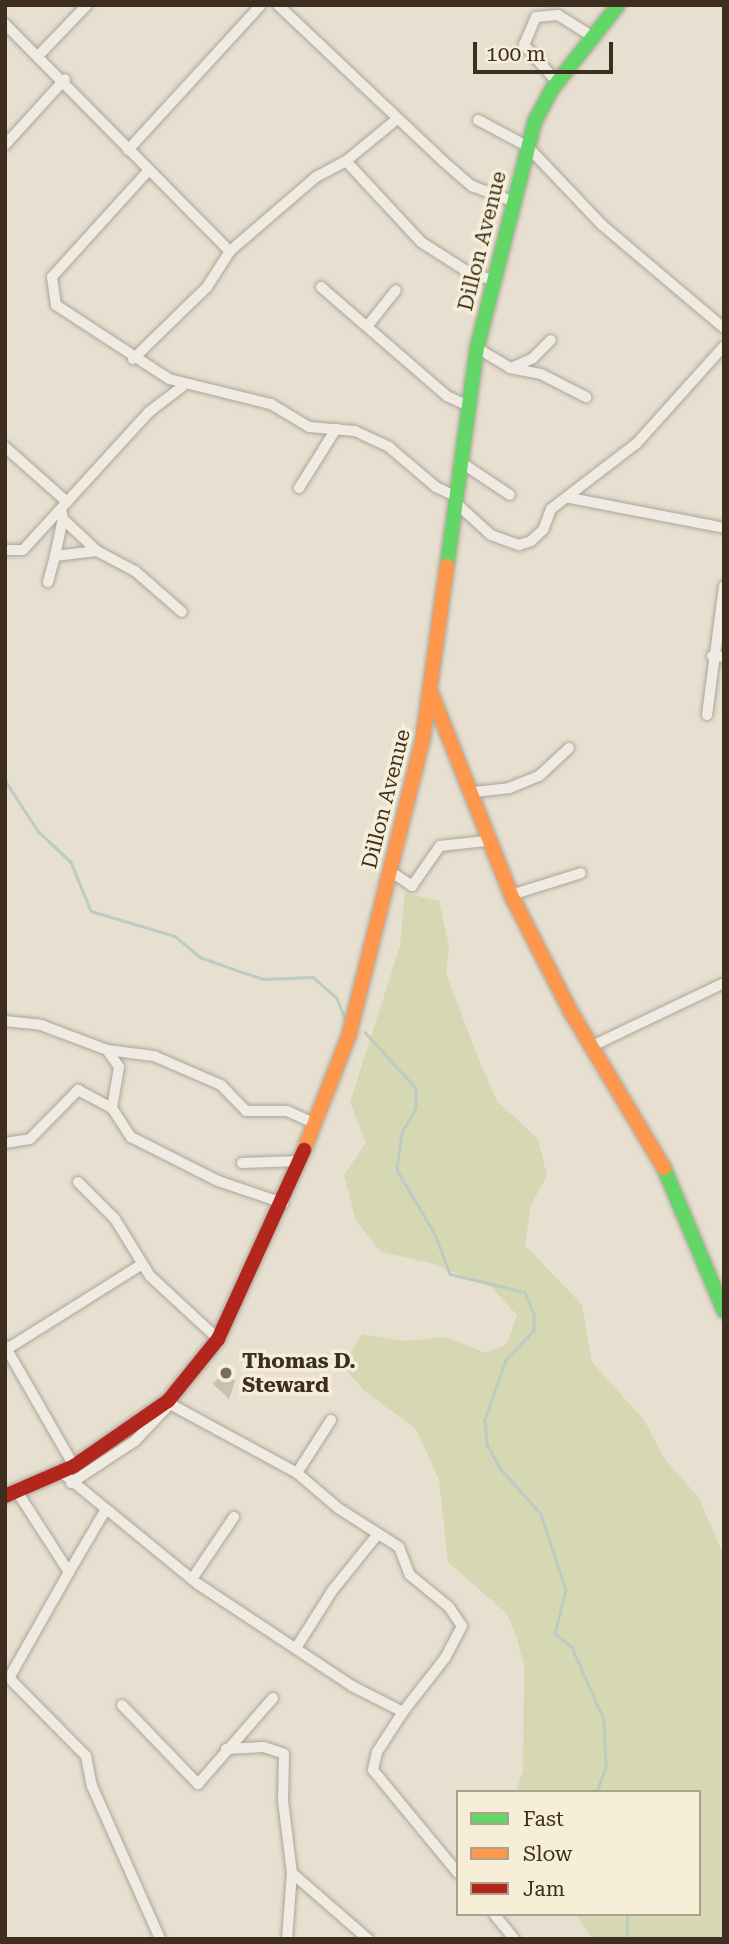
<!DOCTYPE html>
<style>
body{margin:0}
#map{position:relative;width:729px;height:1944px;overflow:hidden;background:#e7e0d1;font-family:"Roboto Serif",serif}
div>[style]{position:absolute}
.green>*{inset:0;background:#d6d7b3}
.stream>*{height:2.5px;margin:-1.25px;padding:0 1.25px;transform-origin:1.25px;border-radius:1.25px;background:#bcccc2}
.building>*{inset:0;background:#cbbfb2}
.roads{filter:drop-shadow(0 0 2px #ada599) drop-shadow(0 0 2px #ada599)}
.street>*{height:10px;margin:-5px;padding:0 5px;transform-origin:5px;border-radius:5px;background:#efebe3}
.fast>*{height:14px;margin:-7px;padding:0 7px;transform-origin:7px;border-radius:7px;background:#63d668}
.slow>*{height:14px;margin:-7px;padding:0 7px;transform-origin:7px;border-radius:7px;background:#ff974d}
.jam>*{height:14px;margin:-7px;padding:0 7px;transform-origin:7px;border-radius:7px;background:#b3261e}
.dots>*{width:19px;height:19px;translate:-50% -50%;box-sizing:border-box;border:4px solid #f7eed8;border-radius:50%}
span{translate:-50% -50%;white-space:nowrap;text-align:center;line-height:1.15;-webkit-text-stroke:7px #f7eed8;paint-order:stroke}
.street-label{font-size:21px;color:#3d2e20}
.poi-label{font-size:21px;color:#3d2e20;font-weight:700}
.left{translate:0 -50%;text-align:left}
.frame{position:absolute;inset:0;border:7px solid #3d2e20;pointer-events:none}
.legend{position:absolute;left:456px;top:1790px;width:245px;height:126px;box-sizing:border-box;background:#f7eed8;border:2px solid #ada18e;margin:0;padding:9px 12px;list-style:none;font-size:21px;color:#3d2e20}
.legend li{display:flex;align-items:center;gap:14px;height:35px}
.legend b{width:35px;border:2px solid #ada18e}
.scale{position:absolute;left:473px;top:42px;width:140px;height:32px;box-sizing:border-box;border:4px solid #3d2e20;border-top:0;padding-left:9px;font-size:21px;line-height:24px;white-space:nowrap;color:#3d2e20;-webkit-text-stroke:5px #f7eed8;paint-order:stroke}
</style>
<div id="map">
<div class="green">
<i style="clip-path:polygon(405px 893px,439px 901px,449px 946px,446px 974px,481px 1065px,497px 1101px,538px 1139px,547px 1176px,531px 1205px,525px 1245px,582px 1305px,592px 1362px,644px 1420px,664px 1458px,699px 1498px,724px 1556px,724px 1939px,592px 1939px,576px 1914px,699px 1914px,699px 1792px,516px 1792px,523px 1770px,524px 1665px,517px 1639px,507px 1614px,448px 1562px,439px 1480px,416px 1429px,363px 1390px,343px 1366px,362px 1334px,405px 1341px,446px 1337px,486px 1353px,507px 1344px,517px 1315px,491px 1287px,430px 1263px,381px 1252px,356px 1221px,344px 1175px,366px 1143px,350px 1102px,400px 946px)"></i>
</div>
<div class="stream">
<i style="left:5px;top:780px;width:61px;rotate:57.1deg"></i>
<i style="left:38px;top:831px;width:45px;rotate:43.2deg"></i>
<i style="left:71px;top:862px;width:53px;rotate:67.8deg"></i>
<i style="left:91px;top:911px;width:88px;rotate:16.6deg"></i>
<i style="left:175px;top:936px;width:33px;rotate:40deg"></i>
<i style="left:200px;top:957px;width:45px;rotate:19.7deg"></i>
<i style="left:242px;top:972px;width:23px;rotate:18deg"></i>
<i style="left:264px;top:979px;width:49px;rotate:-2.3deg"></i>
<i style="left:313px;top:977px;width:32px;rotate:41deg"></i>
<i style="left:337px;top:998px;width:26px;rotate:69deg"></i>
<i style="left:365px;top:1032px;width:76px;rotate:47.7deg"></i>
<i style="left:416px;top:1088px;width:20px;rotate:90deg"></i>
<i style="left:416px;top:1108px;width:29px;rotate:119deg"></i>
<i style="left:402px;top:1133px;width:37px;rotate:98deg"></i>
<i style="left:397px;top:1170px;width:74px;rotate:59.3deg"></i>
<i style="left:435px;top:1234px;width:43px;rotate:69.4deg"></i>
<i style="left:450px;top:1274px;width:77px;rotate:13.5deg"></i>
<i style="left:525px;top:1292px;width:24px;rotate:68deg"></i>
<i style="left:534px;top:1314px;width:17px;rotate:90deg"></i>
<i style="left:534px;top:1331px;width:40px;rotate:134deg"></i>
<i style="left:506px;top:1360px;width:64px;rotate:109.3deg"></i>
<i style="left:485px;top:1420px;width:24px;rotate:85deg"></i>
<i style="left:487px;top:1444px;width:26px;rotate:62deg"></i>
<i style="left:499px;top:1467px;width:63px;rotate:48.2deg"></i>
<i style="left:541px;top:1514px;width:80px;rotate:71.8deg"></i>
<i style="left:566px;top:1590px;width:45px;rotate:104deg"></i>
<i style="left:555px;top:1634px;width:21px;rotate:37deg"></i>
<i style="left:572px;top:1647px;width:80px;rotate:66.3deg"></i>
<i style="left:604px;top:1720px;width:48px;rotate:87.6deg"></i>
<i style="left:606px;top:1768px;width:26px;rotate:111deg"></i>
<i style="left:627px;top:1939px;width:25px;rotate:-90deg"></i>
</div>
<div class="building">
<i style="clip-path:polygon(224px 1371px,235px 1381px,229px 1399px,213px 1384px)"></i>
</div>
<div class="roads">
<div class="street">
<i style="left:278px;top:5px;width:228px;rotate:43.4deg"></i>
<i style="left:444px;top:162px;width:37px;rotate:41deg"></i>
<i style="left:472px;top:186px;width:43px;rotate:20.6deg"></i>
<i style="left:5px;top:24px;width:320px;rotate:45.3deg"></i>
<i style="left:230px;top:251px;width:113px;rotate:-40.7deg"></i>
<i style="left:316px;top:177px;width:34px;rotate:-28deg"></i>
<i style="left:346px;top:161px;width:66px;rotate:-39.5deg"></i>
<i style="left:39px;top:55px;width:69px;rotate:-46.2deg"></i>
<i style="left:557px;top:82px;width:50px;rotate:-131.7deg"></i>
<i style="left:524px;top:45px;width:30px;rotate:-67deg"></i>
<i style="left:536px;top:17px;width:22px;rotate:-5deg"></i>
<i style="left:558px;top:15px;width:39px;rotate:32deg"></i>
<i style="left:478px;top:120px;width:55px;rotate:28deg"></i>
<i style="left:527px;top:146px;width:109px;rotate:46.5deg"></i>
<i style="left:602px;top:225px;width:160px;rotate:40.2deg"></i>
<i style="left:5px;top:145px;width:89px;rotate:-47.7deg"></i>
<i style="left:128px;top:150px;width:197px;rotate:-47.5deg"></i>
<i style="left:346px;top:161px;width:110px;rotate:47.2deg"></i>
<i style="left:421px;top:242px;width:59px;rotate:32.6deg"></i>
<i style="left:471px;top:274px;width:23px;rotate:15deg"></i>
<i style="left:149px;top:170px;width:144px;rotate:132.2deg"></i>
<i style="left:52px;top:277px;width:28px;rotate:82deg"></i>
<i style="left:56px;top:305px;width:135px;rotate:33.2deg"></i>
<i style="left:169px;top:379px;width:105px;rotate:13.8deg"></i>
<i style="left:271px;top:404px;width:44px;rotate:31.2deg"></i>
<i style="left:309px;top:427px;width:46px;rotate:5deg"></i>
<i style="left:355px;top:431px;width:38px;rotate:25deg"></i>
<i style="left:389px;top:447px;width:62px;rotate:40.4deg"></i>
<i style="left:436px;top:487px;width:23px;rotate:25deg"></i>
<i style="left:321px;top:287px;width:167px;rotate:40.9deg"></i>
<i style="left:447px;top:396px;width:23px;rotate:25deg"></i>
<i style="left:369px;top:324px;width:43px;rotate:-51.5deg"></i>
<i style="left:477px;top:348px;width:39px;rotate:31deg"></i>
<i style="left:510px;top:368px;width:32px;rotate:11deg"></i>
<i style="left:541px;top:374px;width:51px;rotate:27.1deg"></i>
<i style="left:133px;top:359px;width:103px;rotate:-44.2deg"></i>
<i style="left:207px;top:287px;width:43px;rotate:-57.4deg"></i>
<i style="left:511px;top:368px;width:24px;rotate:-24deg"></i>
<i style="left:533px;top:358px;width:25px;rotate:-45deg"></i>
<i style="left:5px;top:447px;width:83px;rotate:41.6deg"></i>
<i style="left:459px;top:461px;width:61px;rotate:33.7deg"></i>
<i style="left:299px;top:488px;width:70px;rotate:-57.9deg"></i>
<i style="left:570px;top:498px;width:157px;rotate:11deg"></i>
<i style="left:456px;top:503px;width:47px;rotate:42.4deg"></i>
<i style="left:491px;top:535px;width:30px;rotate:20deg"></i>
<i style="left:519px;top:545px;width:13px;rotate:-18deg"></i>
<i style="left:531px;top:541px;width:16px;rotate:-43deg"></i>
<i style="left:543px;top:530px;width:22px;rotate:-69deg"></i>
<i style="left:551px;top:509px;width:108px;rotate:-37.5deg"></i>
<i style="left:637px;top:443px;width:130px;rotate:-48.1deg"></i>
<i style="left:61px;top:509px;width:10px;rotate:79deg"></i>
<i style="left:63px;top:519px;width:47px;rotate:43.3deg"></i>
<i style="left:5px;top:550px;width:18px"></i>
<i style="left:23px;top:550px;width:187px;rotate:-47.6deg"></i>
<i style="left:149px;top:412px;width:43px;rotate:-37.4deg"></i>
<i style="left:55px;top:556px;width:38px;rotate:-78deg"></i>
<i style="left:48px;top:582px;width:27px;rotate:-75deg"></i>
<i style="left:55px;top:556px;width:42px;rotate:-6.8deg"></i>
<i style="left:97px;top:551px;width:43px;rotate:27.8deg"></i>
<i style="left:135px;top:571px;width:62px;rotate:41.1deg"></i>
<i style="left:712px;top:656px;width:12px;rotate:5deg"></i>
<i style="left:707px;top:715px;width:130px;rotate:-82.5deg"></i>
<i style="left:473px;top:792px;width:36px;rotate:-6deg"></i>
<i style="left:509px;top:788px;width:32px;rotate:-22deg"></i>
<i style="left:539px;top:776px;width:41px;rotate:-43deg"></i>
<i style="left:390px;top:871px;width:27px;rotate:34deg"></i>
<i style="left:412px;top:886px;width:49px;rotate:-55deg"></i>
<i style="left:440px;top:846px;width:46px;rotate:-6.2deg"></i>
<i style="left:511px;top:895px;width:73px;rotate:-17.4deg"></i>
<i style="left:5px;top:1021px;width:36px;rotate:6deg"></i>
<i style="left:41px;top:1025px;width:71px;rotate:20.7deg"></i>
<i style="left:107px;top:1050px;width:21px;rotate:55deg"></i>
<i style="left:119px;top:1067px;width:42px;rotate:99.7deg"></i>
<i style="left:592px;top:1046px;width:146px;rotate:-25.5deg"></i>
<i style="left:107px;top:1050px;width:47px;rotate:7.3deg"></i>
<i style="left:154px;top:1056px;width:73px;rotate:23.4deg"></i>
<i style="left:221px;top:1085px;width:36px;rotate:46deg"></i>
<i style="left:246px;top:1111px;width:41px"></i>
<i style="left:287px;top:1111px;width:27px;rotate:24deg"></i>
<i style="left:5px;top:1143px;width:25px;rotate:-9deg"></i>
<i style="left:30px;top:1139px;width:69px;rotate:-45.6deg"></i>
<i style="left:78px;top:1090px;width:38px;rotate:28deg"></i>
<i style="left:112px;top:1108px;width:35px;rotate:57deg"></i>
<i style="left:131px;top:1137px;width:97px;rotate:26.8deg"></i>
<i style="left:218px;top:1181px;width:69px;rotate:18.7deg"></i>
<i style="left:242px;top:1163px;width:57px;rotate:-2deg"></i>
<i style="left:78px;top:1182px;width:52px;rotate:45deg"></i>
<i style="left:115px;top:1219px;width:67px;rotate:58.4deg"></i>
<i style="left:150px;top:1276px;width:93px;rotate:42.8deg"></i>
<i style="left:5px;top:1346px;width:138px;rotate:60.1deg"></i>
<i style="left:7px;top:1349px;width:158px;rotate:-32.1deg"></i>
<i style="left:61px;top:1472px;width:177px;rotate:39.3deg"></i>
<i style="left:198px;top:1584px;width:185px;rotate:33.5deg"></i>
<i style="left:352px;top:1686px;width:57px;rotate:27deg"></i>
<i style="left:403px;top:1712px;width:48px;rotate:123deg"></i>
<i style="left:377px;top:1752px;width:18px;rotate:103deg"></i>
<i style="left:373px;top:1770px;width:134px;rotate:50.5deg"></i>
<i style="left:297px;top:1473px;width:63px;rotate:-57.3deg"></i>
<i style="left:71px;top:1483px;width:77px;rotate:-33.3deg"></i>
<i style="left:135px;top:1441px;width:51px;rotate:-46.6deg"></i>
<i style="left:170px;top:1404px;width:145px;rotate:28.5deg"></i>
<i style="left:297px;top:1473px;width:54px;rotate:40.5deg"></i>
<i style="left:338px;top:1508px;width:72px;rotate:32.6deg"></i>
<i style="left:399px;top:1547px;width:30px;rotate:69deg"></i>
<i style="left:410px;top:1575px;width:50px;rotate:39.4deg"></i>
<i style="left:449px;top:1607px;width:23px;rotate:56deg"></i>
<i style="left:462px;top:1626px;width:36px;rotate:118deg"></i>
<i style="left:445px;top:1658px;width:68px;rotate:127.9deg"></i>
<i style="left:18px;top:1493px;width:94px;rotate:57.2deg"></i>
<i style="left:69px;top:1572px;width:122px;rotate:119.5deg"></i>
<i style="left:9px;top:1678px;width:110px;rotate:45.4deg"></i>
<i style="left:86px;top:1756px;width:31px;rotate:79deg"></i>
<i style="left:92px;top:1786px;width:167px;rotate:66deg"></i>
<i style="left:69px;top:1572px;width:71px;rotate:-59.5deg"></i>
<i style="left:192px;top:1579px;width:75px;rotate:-55.9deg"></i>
<i style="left:296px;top:1648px;width:67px;rotate:-57.7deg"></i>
<i style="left:332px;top:1591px;width:73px;rotate:-51.1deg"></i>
<i style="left:122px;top:1705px;width:110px;rotate:46.1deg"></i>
<i style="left:198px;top:1784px;width:114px;rotate:-48.9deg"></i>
<i style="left:226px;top:1749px;width:38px;rotate:-3deg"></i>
<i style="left:264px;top:1747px;width:21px;rotate:19deg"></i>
<i style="left:284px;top:1754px;width:47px;rotate:91.2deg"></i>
<i style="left:283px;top:1801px;width:73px;rotate:82.9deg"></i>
<i style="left:292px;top:1873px;width:101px;rotate:41deg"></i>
<i style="left:494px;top:1914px;width:32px;rotate:51deg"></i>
<i style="left:287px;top:1939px;width:66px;rotate:-85.7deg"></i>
</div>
<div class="fast">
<i style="left:447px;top:566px;width:220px;rotate:-82.2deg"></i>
<i style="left:477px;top:348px;width:234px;rotate:-75.7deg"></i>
<i style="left:535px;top:121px;width:36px;rotate:-62deg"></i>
<i style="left:552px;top:89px;width:107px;rotate:-51.8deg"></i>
<i style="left:664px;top:1168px;width:155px;rotate:67.2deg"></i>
</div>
<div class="slow">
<i style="left:432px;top:695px;width:215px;rotate:68.4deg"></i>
<i style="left:511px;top:895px;width:131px;rotate:62.9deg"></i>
<i style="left:571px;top:1012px;width:182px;rotate:59.2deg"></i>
<i style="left:304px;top:1150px;width:123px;rotate:-68.6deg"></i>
<i style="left:349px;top:1035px;width:306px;rotate:-76deg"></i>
<i style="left:423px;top:738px;width:174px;rotate:-82.1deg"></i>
</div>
<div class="jam">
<i style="left:5px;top:1496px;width:75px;rotate:-23.5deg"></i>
<i style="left:74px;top:1466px;width:114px;rotate:-34.7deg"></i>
<i style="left:168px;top:1401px;width:80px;rotate:-51.1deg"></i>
<i style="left:218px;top:1339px;width:208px;rotate:-65.5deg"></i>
</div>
</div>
<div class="dots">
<i style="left:226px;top:1373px;background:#786c5e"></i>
</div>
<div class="street-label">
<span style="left:482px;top:241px;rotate:-76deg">Dillon Avenue</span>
<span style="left:386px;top:799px;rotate:-76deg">Dillon Avenue</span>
</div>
<div class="poi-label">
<span class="left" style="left:242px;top:1373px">Thomas D.<br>Steward</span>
</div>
<div class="frame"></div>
<ul class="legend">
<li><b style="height:9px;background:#63d668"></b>Fast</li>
<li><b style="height:9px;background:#ff974d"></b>Slow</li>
<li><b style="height:9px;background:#b3261e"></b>Jam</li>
</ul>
<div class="scale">100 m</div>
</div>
